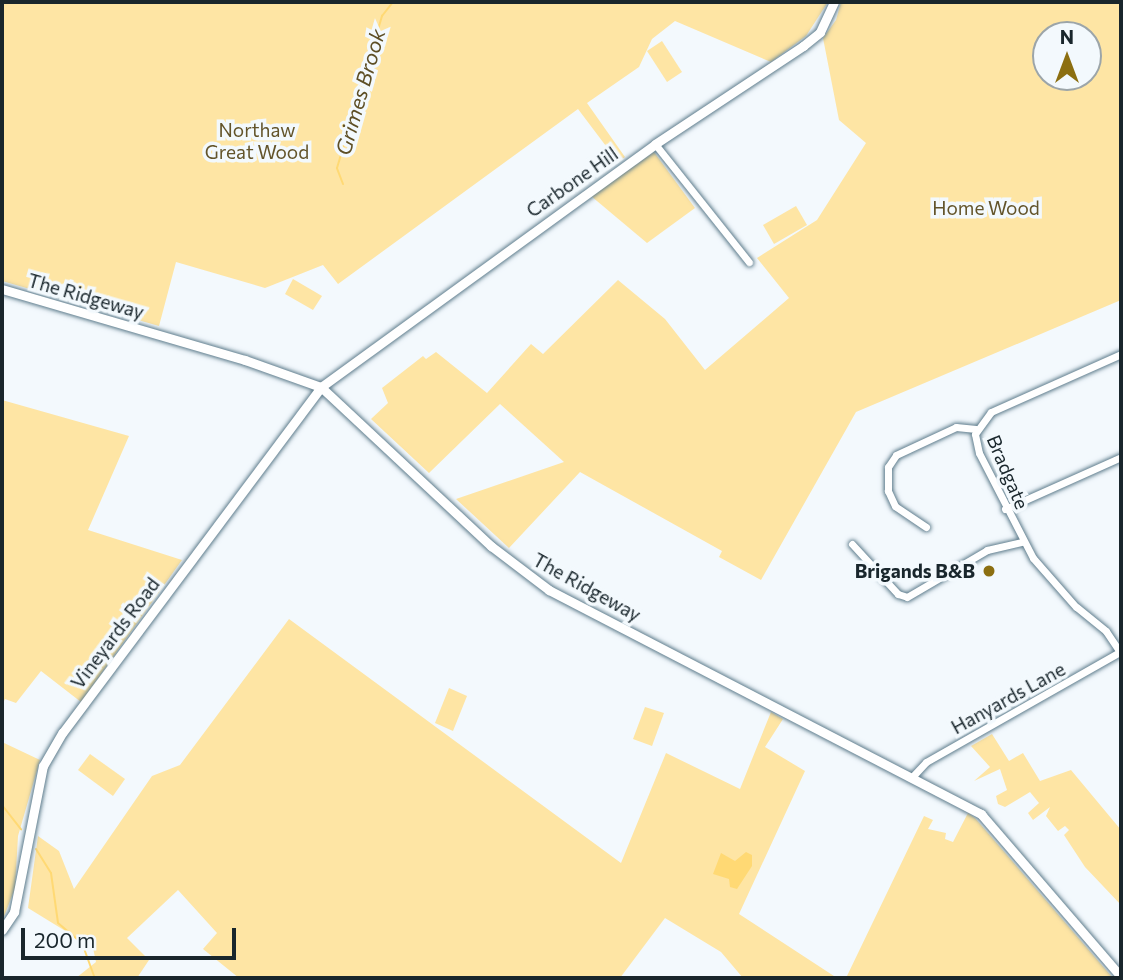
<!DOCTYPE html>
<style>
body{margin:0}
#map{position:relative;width:1123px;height:980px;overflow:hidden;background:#f3f9fd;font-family:Commissioner,sans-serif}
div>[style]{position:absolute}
.green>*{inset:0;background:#fee5a4}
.water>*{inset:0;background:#ffd974}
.stream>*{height:2px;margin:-1px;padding:0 1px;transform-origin:1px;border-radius:1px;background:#ffd974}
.roads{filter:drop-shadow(0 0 2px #5f7d8d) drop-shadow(0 0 2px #5f7d8d)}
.minor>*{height:7px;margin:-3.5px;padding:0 3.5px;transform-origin:3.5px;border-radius:3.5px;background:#fff}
.tertiary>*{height:9px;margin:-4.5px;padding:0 4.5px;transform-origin:4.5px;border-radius:4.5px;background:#fff}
.dots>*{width:19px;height:19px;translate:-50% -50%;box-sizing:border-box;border:4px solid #f3f9fd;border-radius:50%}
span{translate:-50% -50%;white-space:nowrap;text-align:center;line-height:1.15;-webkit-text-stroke:7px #f3f9fd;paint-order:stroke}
.park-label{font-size:19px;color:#63542a}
.street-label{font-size:19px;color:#19262c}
.poi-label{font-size:19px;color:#19262c;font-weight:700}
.right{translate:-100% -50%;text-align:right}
.water-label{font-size:21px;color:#5e4f25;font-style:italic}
.frame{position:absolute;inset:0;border:4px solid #19262c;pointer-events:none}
.north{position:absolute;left:1032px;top:21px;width:70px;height:70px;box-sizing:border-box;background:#f3f9fd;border:2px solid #9ca5a9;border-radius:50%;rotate:0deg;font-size:19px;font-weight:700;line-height:28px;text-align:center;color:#19262c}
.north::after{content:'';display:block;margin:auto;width:24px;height:32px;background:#8c6f11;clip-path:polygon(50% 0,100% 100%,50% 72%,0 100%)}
.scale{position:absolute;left:21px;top:928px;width:215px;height:32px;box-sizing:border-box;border:4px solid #19262c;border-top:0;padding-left:9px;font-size:21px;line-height:24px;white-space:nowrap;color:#19262c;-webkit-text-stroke:5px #f3f9fd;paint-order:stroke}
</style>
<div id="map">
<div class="green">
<i style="clip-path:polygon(2px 2px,828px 2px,806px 36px,771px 62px,675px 21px,652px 39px,639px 67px,587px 103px,625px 157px,618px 162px,578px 109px,338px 284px,323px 265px,265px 288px,176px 262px,159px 326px,2px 281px)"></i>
<i style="clip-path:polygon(evenodd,841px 2px,1121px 2px,1121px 300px,856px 412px,761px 580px,719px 557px,722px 551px,580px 472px,509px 548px,456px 499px,564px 462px,500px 404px,429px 473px,371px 419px,388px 403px,382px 388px,423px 356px,426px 359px,436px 352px,487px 393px,531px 344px,543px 354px,618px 280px,665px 319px,705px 370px,789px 298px,757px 258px,817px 220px,866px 143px,839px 120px,823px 38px,836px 20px,841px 2px,1046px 35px,1088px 35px,1088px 77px,1046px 77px,1046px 35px)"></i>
<i style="clip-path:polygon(662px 41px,682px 72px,667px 82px,647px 51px)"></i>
<i style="clip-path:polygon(654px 152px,695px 208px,647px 243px,591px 196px)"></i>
<i style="clip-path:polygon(796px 206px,807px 225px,774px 244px,763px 225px)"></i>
<i style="clip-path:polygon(293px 279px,322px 296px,313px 310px,285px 294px)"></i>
<i style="clip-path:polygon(2px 400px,129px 436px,88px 530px,182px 560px,81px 702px,41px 671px,16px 703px,5px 699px,2px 705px)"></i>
<i style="clip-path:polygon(289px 619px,621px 863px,666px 753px,740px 789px,771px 712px,783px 719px,765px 747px,805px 771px,739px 914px,837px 978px,743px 978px,721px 952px,665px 918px,620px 978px,239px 978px,203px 949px,217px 933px,178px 890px,127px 938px,149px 960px,137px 978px,76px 978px,96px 962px,93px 948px,28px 908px,38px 836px,59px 851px,74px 889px,152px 776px,180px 765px)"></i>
<i style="clip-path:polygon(449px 688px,467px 696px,453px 731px,435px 723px)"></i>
<i style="clip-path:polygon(645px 707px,664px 713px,652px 746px,633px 739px)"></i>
<i style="clip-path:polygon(992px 734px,1009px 761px,1023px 753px,1040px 781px,1071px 770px,1121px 830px,1121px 905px,1085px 867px,1064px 835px,1069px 830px,1065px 826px,1058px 831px,1046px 816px,1050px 807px,1033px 820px,1028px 813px,1039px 803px,1030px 792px,1005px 807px,998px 804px,996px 796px,1007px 790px,1000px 769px,974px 781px,990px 767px,971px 746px)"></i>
<i style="clip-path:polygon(2px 742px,40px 760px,18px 836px,15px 888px,2px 922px)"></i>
<i style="clip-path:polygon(90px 754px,125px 779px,113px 796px,78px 770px)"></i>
<i style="clip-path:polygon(968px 813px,975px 818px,1113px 978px,846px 978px,924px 816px,933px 820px,928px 829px,946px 833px,945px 839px,953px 842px)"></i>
</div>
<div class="water">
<i style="clip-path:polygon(746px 852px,752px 855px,752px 866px,737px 889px,730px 887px,729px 879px,713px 874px,721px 853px,735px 861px)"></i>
</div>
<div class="stream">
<i style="left:343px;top:184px;width:17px;rotate:-111deg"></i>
<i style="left:337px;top:168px;width:159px;rotate:-73.5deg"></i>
<i style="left:382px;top:16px;width:18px;rotate:-52deg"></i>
<i style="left:2px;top:805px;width:31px;rotate:52deg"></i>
<i style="left:36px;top:849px;width:28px;rotate:58deg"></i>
<i style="left:51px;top:873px;width:50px;rotate:82deg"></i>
<i style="left:58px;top:923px;width:31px;rotate:40deg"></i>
<i style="left:82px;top:943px;width:37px;rotate:70deg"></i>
</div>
<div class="roads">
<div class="minor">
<i style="left:655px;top:144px;width:151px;rotate:51.5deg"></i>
<i style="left:1005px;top:509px;width:127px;rotate:-24.1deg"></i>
<i style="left:926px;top:527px;width:37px;rotate:-146deg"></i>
<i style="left:895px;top:506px;width:17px;rotate:-115deg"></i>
<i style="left:888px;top:491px;width:24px;rotate:-90deg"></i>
<i style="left:888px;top:467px;width:14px;rotate:-56deg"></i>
<i style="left:896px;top:455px;width:66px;rotate:-25deg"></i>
<i style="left:956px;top:427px;width:20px;rotate:6deg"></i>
<i style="left:852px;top:544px;width:68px;rotate:47.4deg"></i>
<i style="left:898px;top:594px;width:9px;rotate:18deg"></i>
<i style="left:907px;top:597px;width:93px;rotate:-30.4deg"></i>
<i style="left:987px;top:550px;width:36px;rotate:-13deg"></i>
<i style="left:1120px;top:652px;width:25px;rotate:-124deg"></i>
<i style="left:1106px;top:631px;width:38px;rotate:-141deg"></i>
<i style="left:1076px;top:607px;width:65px;rotate:-131.3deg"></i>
<i style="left:1033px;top:558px;width:118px;rotate:-117.2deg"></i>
<i style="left:979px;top:453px;width:19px;rotate:-102deg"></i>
<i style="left:975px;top:434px;width:27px;rotate:-54deg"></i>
<i style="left:991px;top:412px;width:142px;rotate:-24deg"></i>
<i style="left:913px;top:776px;width:19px;rotate:-47deg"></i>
<i style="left:926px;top:762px;width:224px;rotate:-29.6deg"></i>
</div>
<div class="tertiary">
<i style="left:2px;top:289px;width:253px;rotate:16.3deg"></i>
<i style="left:245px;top:360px;width:81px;rotate:19.6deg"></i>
<i style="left:321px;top:387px;width:233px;rotate:43.1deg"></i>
<i style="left:491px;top:546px;width:73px;rotate:37.2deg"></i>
<i style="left:549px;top:590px;width:487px;rotate:27.4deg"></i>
<i style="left:981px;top:814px;width:215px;rotate:49.3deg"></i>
<i style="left:2px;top:930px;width:22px;rotate:-56deg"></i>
<i style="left:14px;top:912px;width:149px;rotate:-78.8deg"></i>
<i style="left:43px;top:766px;width:39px;rotate:-60deg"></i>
<i style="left:63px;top:732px;width:431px;rotate:-53.2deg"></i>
<i style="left:321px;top:387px;width:413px;rotate:-36deg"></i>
<i style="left:655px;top:144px;width:178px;rotate:-33.5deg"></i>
<i style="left:803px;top:46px;width:22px;rotate:-39deg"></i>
<i style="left:820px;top:32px;width:33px;rotate:-65deg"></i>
</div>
</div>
<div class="dots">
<i style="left:989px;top:571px;background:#8c6f11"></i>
</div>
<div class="park-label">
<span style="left:257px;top:141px">Northaw<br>Great Wood</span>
<span style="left:986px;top:208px">Home Wood</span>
</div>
<div class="street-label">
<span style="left:572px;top:182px;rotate:-35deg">Carbone Hill</span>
<span style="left:86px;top:296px;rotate:16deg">The Ridgeway</span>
<span style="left:1008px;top:472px;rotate:67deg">Bradgate</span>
<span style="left:587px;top:587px;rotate:29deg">The Ridgeway</span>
<span style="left:115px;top:633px;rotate:-53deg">Vineyards Road</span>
<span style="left:1008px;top:698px;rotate:-29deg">Hanyards Lane</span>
</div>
<div class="poi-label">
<span class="right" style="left:975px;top:571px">Brigands B&amp;B</span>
</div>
<div class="water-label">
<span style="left:360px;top:92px;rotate:-74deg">Grimes Brook</span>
</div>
<div class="frame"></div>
<div class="north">N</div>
<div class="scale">200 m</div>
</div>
